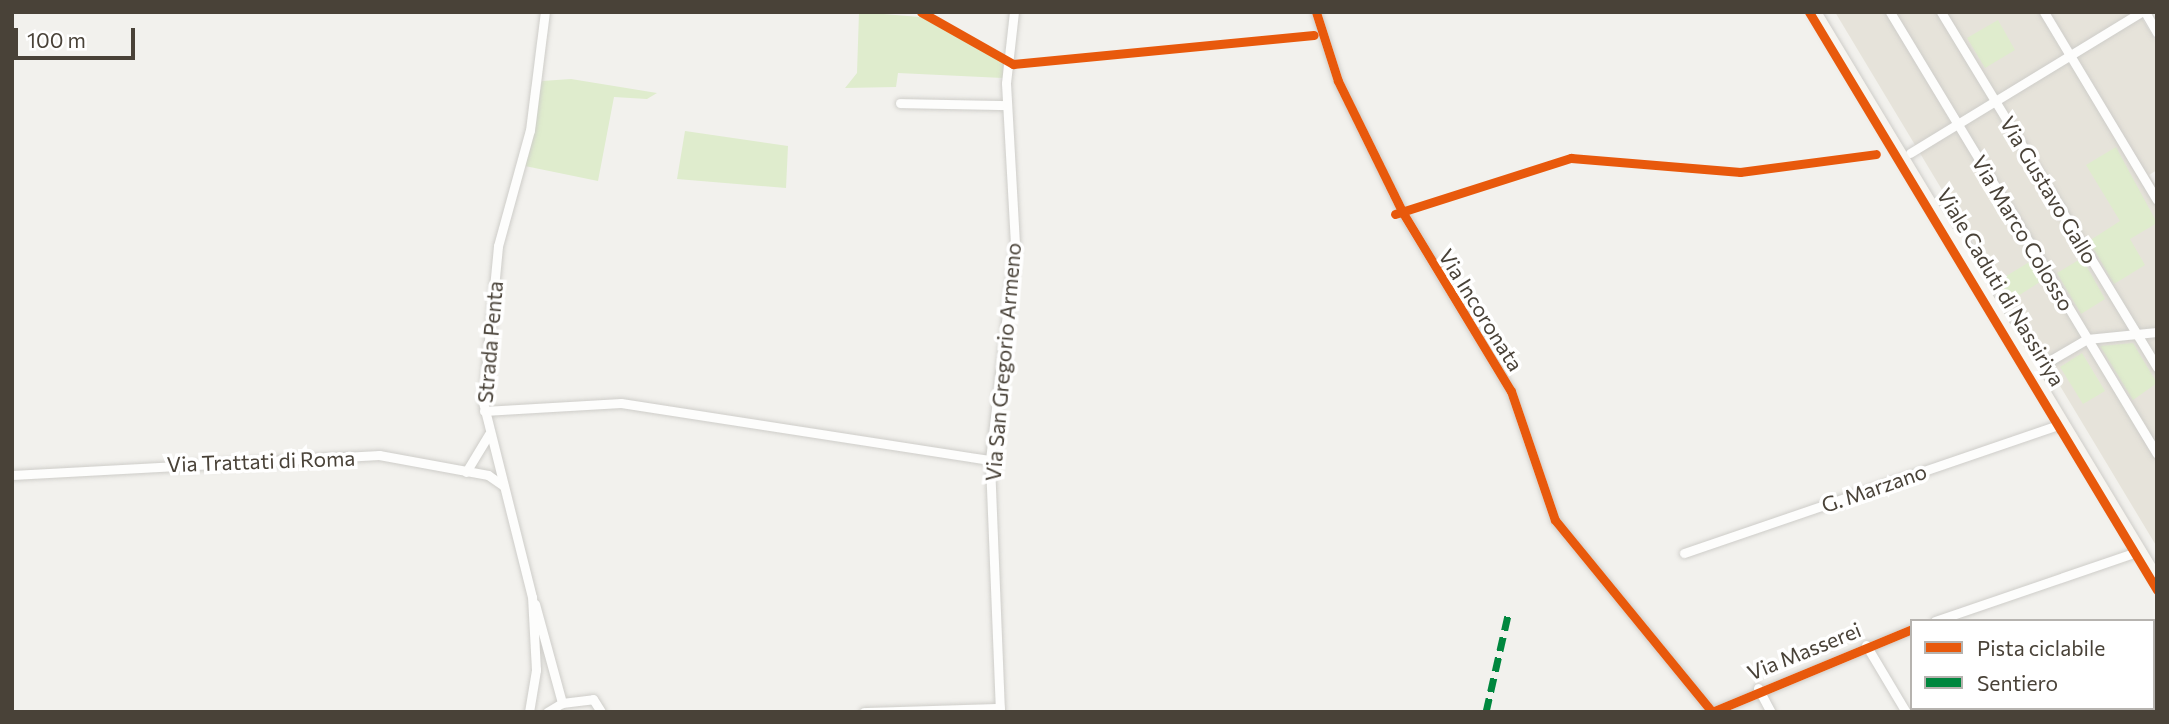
<!DOCTYPE html>
<style>
body{margin:0}
#map{position:relative;width:2169px;height:724px;overflow:hidden;background:#f2f1ed;font-family:Commissioner,sans-serif}
div>[style]{position:absolute}
.residential>*{inset:0;background:#e6e3da}
.green>*{inset:0;background:#dfeccd}
.roads{filter:drop-shadow(0 0 2px #cecdc9) drop-shadow(0 0 2px #cecdc9)}
.minor>*{height:9px;margin:-4.5px;padding:0 4.5px;transform-origin:4.5px;border-radius:4.5px;background:#fdfdfc}
.secondary>*{height:12px;margin:-6px;padding:0 6px;transform-origin:6px;border-radius:6px;background:#f7f5f0}
.quiet>*{height:7px;margin-top:-3.5px;transform-origin:0;background:repeating-linear-gradient(90deg,#00873e 0 14px,transparent 0 21px)}
.cycleway>*{height:9px;margin:-4.5px;padding:0 4.5px;transform-origin:4.5px;border-radius:4.5px;background:#e8590c}
span{translate:-50% -50%;white-space:nowrap;text-align:center;line-height:1.15;-webkit-text-stroke:7px #fff;paint-order:stroke}
.street-label{font-size:21px;color:#494238}
.frame{position:absolute;inset:0;border:14px solid #494238;pointer-events:none}
.legend{position:absolute;left:1910px;top:619px;width:245px;height:91px;box-sizing:border-box;background:#fff;border:2px solid #b6b3af;margin:0;padding:9px 12px;list-style:none;font-size:21px;color:#494238}
.legend li{display:flex;align-items:center;gap:14px;height:35px}
.legend b{width:35px;border:2px solid #b6b3af}
.scale{position:absolute;left:14px;top:28px;width:121px;height:32px;box-sizing:border-box;border:4px solid #494238;border-top:0;padding-left:9px;font-size:21px;line-height:24px;white-space:nowrap;color:#494238;-webkit-text-stroke:5px #fff;paint-order:stroke}
</style>
<div id="map">
<div class="residential">
<i style="clip-path:polygon(1835px 12px,2138px 12px,2157px 43px,2157px 170px,2149px 175px,2157px 187px,2157px 547px)"></i>
</div>
<div class="green">
<i style="clip-path:polygon(859px 12px,932px 18px,1003px 63px,1003px 78px,898px 73px,896px 87px,845px 88px,857px 73px)"></i>
<i style="clip-path:polygon(1998px 20px,2015px 50px,1985px 68px,1967px 38px)"></i>
<i style="clip-path:polygon(571px 79px,657px 93px,647px 99px,614px 97px,598px 181px,525px 166px,542px 81px)"></i>
<i style="clip-path:polygon(685px 131px,788px 146px,786px 188px,677px 179px)"></i>
<i style="clip-path:polygon(2116px 147px,2157px 223px,2130px 239px,2145px 265px,2114px 284px,2089px 241px,2120px 221px,2086px 165px)"></i>
<i style="clip-path:polygon(2082px 258px,2105px 299px,2081px 314px,2057px 273px)"></i>
<i style="clip-path:polygon(2031px 261px,2043px 280px,2010px 301px,1998px 281px)"></i>
<i style="clip-path:polygon(2133px 343px,2157px 383px,2133px 400px,2100px 346px)"></i>
<i style="clip-path:polygon(2082px 353px,2105px 391px,2083px 404px,2060px 367px)"></i>
</div>
<div class="roads">
<div class="minor">
<i style="left:1316px;top:12px;width:72px;rotate:72.3deg"></i>
<i style="left:1338px;top:81px;width:147px;rotate:63.8deg"></i>
<i style="left:1403px;top:213px;width:208px;rotate:58.8deg"></i>
<i style="left:1511px;top:391px;width:136px;rotate:71.2deg"></i>
<i style="left:1555px;top:520px;width:248px;rotate:50.7deg"></i>
<i style="left:1712px;top:712px;width:217px;rotate:-22.5deg"></i>
<i style="left:1890px;top:12px;width:516px;rotate:58.86deg"></i>
<i style="left:1941px;top:12px;width:416px;rotate:58.7deg"></i>
<i style="left:2044px;top:12px;width:219px;rotate:59deg"></i>
<i style="left:2145px;top:12px;width:24px;rotate:60deg"></i>
<i style="left:900px;top:103px;width:107px;rotate:1.1deg"></i>
<i style="left:1910px;top:153px;width:271px;rotate:-31.4deg"></i>
<i style="left:2039px;top:367px;width:56px;rotate:-30.3deg"></i>
<i style="left:2087px;top:339px;width:70px;rotate:-5.7deg"></i>
<i style="left:484px;top:411px;width:137px;rotate:-3.3deg"></i>
<i style="left:621px;top:403px;width:373px;rotate:8.8deg"></i>
<i style="left:466px;top:472px;width:44px;rotate:-58.8deg"></i>
<i style="left:12px;top:475px;width:368px;rotate:-3.1deg"></i>
<i style="left:379px;top:455px;width:111px;rotate:10.4deg"></i>
<i style="left:488px;top:475px;width:19px;rotate:35deg"></i>
<i style="left:1684px;top:553px;width:401px;rotate:-18.9deg"></i>
<i style="left:535px;top:604px;width:103px;rotate:74.7deg"></i>
<i style="left:562px;top:703px;width:31px;rotate:-7deg"></i>
<i style="left:593px;top:699px;width:15px;rotate:58deg"></i>
<i style="left:1935px;top:621px;width:217px;rotate:-18.9deg"></i>
<i style="left:1866px;top:645px;width:78px;rotate:59.2deg"></i>
<i style="left:1758px;top:688px;width:27px;rotate:62deg"></i>
<i style="left:529px;top:712px;width:43px;rotate:-80.5deg"></i>
<i style="left:536px;top:670px;width:73px;rotate:-93.1deg"></i>
<i style="left:532px;top:597px;width:201px;rotate:-104.1deg"></i>
<i style="left:483px;top:402px;width:157px;rotate:-84.5deg"></i>
<i style="left:498px;top:246px;width:120px;rotate:-74.6deg"></i>
<i style="left:530px;top:130px;width:119px;rotate:-82.8deg"></i>
<i style="left:547px;top:712px;width:17px;rotate:-31deg"></i>
<i style="left:864px;top:712px;width:136px;rotate:-1.7deg"></i>
<i style="left:1000px;top:712px;width:252px;rotate:-92.3deg"></i>
<i style="left:990px;top:460px;width:217px;rotate:-83.4deg"></i>
<i style="left:1015px;top:244px;width:161px;rotate:-93.2deg"></i>
<i style="left:1006px;top:83px;width:71px;rotate:-83.6deg"></i>
</div>
<div class="secondary">
<i style="left:1815px;top:12px;width:662px;rotate:58.9deg"></i>
<i style="left:1958px;top:233px;width:52px;rotate:59deg"></i>
</div>
</div>
<div class="quiet">
<i style="left:1486px;top:712px;width:104px;rotate:-77.2deg"></i>
</div>
<div class="cycleway">
<i style="left:921px;top:12px;width:106px;rotate:29.5deg"></i>
<i style="left:1013px;top:64px;width:302px;rotate:-5.5deg"></i>
<i style="left:1316px;top:12px;width:72px;rotate:72.3deg"></i>
<i style="left:1338px;top:81px;width:147px;rotate:63.8deg"></i>
<i style="left:1403px;top:213px;width:208px;rotate:58.8deg"></i>
<i style="left:1511px;top:391px;width:136px;rotate:71.2deg"></i>
<i style="left:1555px;top:520px;width:248px;rotate:50.7deg"></i>
<i style="left:1712px;top:712px;width:217px;rotate:-22.5deg"></i>
<i style="left:1809px;top:12px;width:675px;rotate:58.95deg"></i>
<i style="left:1395px;top:214px;width:185px;rotate:-17.7deg"></i>
<i style="left:1571px;top:158px;width:170px;rotate:4.7deg"></i>
<i style="left:1740px;top:172px;width:137px;rotate:-7.5deg"></i>
</div>
<div class="street-label">
<span style="left:2049px;top:190px;rotate:59deg">Via Gustavo Gallo</span>
<span style="left:2023px;top:233px;rotate:59deg">Via Marco Colosso</span>
<span style="left:2001px;top:287px;rotate:59deg">Viale Caduti di Nassiriya</span>
<span style="left:1481px;top:310px;rotate:58deg">Via Incoronata</span>
<span style="left:490px;top:342px;rotate:-85deg">Strada Penta</span>
<span style="left:1003px;top:362px;rotate:-85deg">Via San Gregorio Armeno</span>
<span style="left:261px;top:461px;rotate:-2deg">Via Trattati di Roma</span>
<span style="left:1874px;top:488px;rotate:-19deg">G. Marzano</span>
<span style="left:1804px;top:651px;rotate:-22deg">Via Masserei</span>
</div>
<div class="frame"></div>
<ul class="legend">
<li><b style="height:9px;background:#e8590c"></b>Pista ciclabile</li>
<li><b style="height:9px;background:#00873e"></b>Sentiero</li>
</ul>
<div class="scale">100 m</div>
</div>
